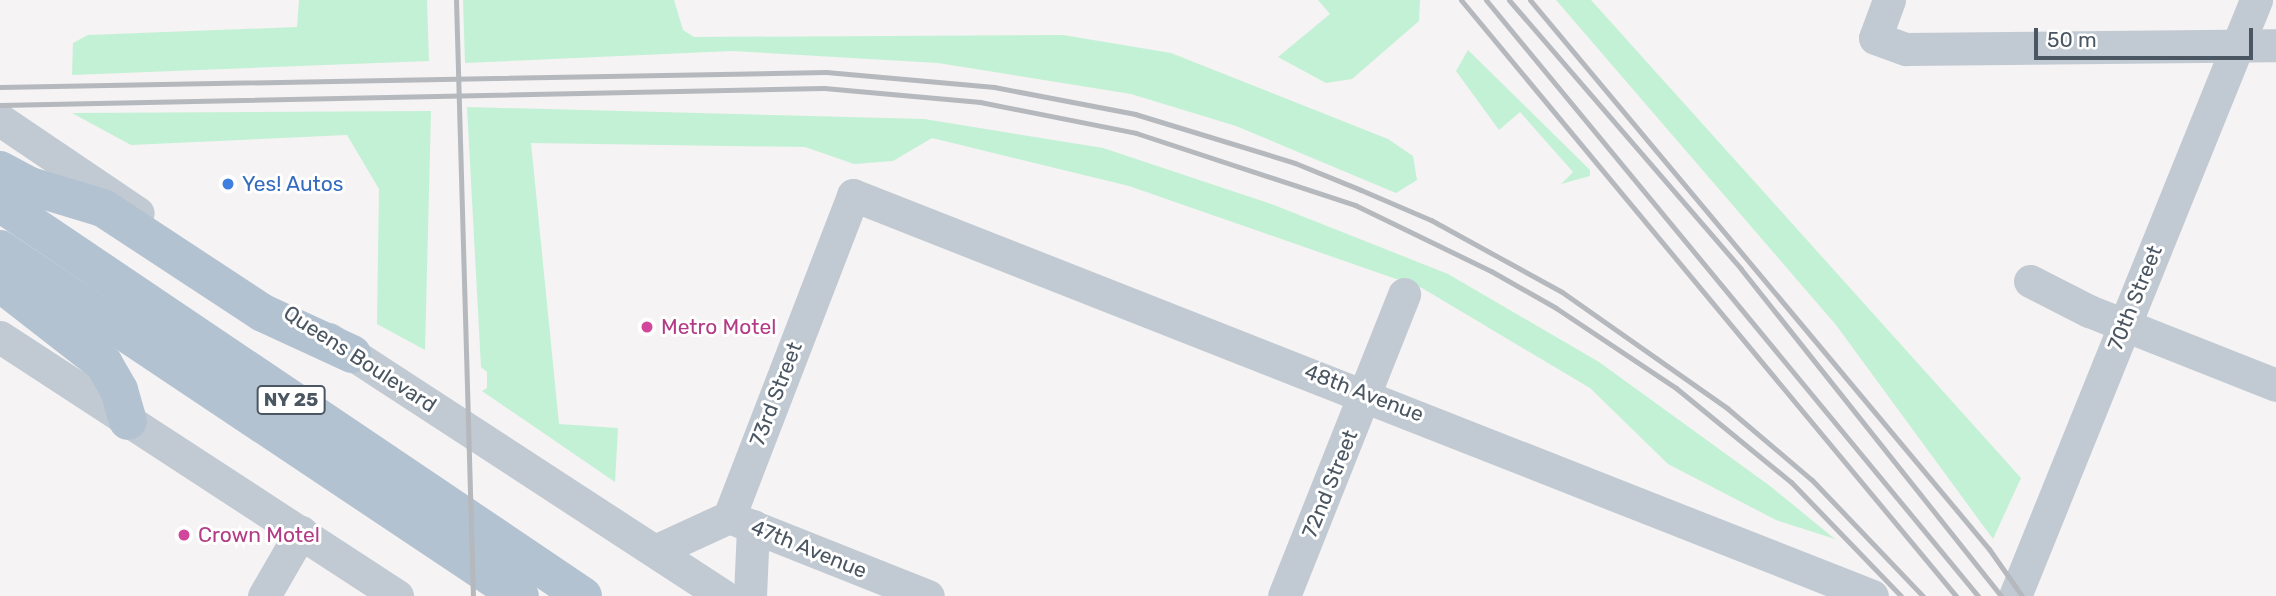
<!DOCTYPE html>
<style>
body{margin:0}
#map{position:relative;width:2276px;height:596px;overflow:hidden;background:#f5f3f3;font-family:Rubik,sans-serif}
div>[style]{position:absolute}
.green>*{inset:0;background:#c3f1d5}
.minor>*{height:33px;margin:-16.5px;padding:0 16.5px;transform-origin:16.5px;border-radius:16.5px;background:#c1cad2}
.major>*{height:38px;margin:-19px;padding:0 19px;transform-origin:19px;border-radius:19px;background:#b3c2d1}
.rail>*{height:5px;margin:-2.5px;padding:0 2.5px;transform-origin:2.5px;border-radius:2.5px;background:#b5b8bd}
.dots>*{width:19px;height:19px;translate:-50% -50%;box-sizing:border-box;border:4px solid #fff;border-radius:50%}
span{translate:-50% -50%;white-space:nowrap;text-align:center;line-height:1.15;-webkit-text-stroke:6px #fff;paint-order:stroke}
.shield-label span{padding:2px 5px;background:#fff;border:2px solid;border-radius:5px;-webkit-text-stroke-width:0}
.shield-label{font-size:19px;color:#4a5661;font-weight:700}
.shop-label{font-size:21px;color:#366cbe}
.left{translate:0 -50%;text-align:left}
.street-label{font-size:21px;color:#4a5661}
.hotel-label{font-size:21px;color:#b23c85}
.scale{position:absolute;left:2034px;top:28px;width:219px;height:32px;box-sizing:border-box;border:4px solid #4a5661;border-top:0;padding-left:9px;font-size:21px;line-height:24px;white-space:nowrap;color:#4a5661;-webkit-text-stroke:5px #fff;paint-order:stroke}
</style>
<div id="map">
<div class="green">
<i style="clip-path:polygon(299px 0,427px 0,429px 61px,72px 75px,73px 43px,88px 35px,297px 27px)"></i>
<i style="clip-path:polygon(463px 0,674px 0,683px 30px,694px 37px,1063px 35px,1171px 53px,1388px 139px,1413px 156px,1417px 180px,1396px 193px,1236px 126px,1131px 94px,938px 63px,732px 51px,465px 63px)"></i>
<i style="clip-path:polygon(1318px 0,1420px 0,1419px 21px,1352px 79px,1326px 83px,1278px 57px,1330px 14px)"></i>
<i style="clip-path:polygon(1556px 0,1591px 0,2021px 478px,1993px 539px,1836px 325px)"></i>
<i style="clip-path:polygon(1468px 50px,1590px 170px,1590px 176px,1561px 184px,1573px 172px,1520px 112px,1499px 130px,1456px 71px)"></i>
<i style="clip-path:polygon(467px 107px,924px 119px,1103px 148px,1274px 205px,1448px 274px,1599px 362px,1770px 486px,1835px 539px,1776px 520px,1668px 464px,1590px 388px,1422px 288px,1129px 186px,932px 138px,893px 161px,854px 164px,805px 147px,531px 143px,559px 424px,618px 428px,615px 482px,482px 391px,487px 388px,487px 372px,481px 367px)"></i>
<i style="clip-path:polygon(431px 111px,425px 350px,377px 324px,379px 189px,347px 135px,131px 145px,72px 113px)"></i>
</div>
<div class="minor">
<i style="left:1889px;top:0;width:40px;rotate:110.2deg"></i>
<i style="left:1875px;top:38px;width:33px;rotate:20deg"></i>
<i style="left:1906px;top:49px;width:370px;rotate:-0.6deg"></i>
<i style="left:0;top:120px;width:166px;rotate:34deg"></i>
<i style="left:2030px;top:281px;width:66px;rotate:27deg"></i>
<i style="left:2089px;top:311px;width:201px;rotate:21.6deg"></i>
<i style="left:0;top:337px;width:474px;rotate:33.1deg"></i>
<i style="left:329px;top:339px;width:470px;rotate:33.1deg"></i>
<i style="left:729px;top:517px;width:214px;rotate:21.7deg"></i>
<i style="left:655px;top:551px;width:81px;rotate:-24.7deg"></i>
<i style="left:729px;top:517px;width:345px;rotate:-68.9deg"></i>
<i style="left:853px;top:195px;width:1095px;rotate:21.48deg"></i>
<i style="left:264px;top:596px;width:74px;rotate:-60deg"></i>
<i style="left:750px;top:596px;width:70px;rotate:-87.5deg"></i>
<i style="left:1284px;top:596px;width:325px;rotate:-68.3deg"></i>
<i style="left:2015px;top:596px;width:643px;rotate:-67.98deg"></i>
</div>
<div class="major">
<i style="left:0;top:170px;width:34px;rotate:28deg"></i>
<i style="left:30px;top:186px;width:76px;rotate:16.8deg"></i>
<i style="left:103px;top:208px;width:191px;rotate:33.3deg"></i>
<i style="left:263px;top:313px;width:98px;rotate:24.7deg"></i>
<i style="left:0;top:203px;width:703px;rotate:33.98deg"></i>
<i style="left:0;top:249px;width:625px;rotate:33.72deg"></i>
<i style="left:0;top:283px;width:132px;rotate:37.9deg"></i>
<i style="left:104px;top:364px;width:30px;rotate:60deg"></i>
<i style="left:119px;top:390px;width:32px;rotate:74deg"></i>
</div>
<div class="rail">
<i style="left:456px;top:0;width:596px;rotate:88.37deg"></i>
<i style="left:1461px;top:0;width:775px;rotate:50.29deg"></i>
<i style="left:1486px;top:0;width:773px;rotate:50.46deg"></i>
<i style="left:1509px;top:0;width:355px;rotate:49.2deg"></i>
<i style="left:1741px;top:269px;width:418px;rotate:51.5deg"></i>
<i style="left:1530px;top:0;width:716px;rotate:50.1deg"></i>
<i style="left:1989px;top:549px;width:57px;rotate:54.9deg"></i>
<i style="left:0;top:87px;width:826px;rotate:-1.04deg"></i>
<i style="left:826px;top:72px;width:169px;rotate:5.1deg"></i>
<i style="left:994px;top:87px;width:144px;rotate:10.8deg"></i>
<i style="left:1135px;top:114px;width:167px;rotate:17deg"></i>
<i style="left:1295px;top:163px;width:71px;rotate:22.2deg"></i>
<i style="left:1361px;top:190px;width:76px;rotate:23.2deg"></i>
<i style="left:1431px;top:220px;width:149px;rotate:28.8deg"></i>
<i style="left:1562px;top:292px;width:202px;rotate:35.1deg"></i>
<i style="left:1727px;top:408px;width:111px;rotate:40.3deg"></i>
<i style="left:1812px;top:480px;width:161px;rotate:46.3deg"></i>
<i style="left:0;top:105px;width:824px;rotate:-1.18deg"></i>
<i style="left:824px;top:88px;width:157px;rotate:5.1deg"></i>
<i style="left:980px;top:102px;width:159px;rotate:11.2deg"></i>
<i style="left:1136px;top:133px;width:231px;rotate:18.2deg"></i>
<i style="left:1355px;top:205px;width:151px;rotate:25.9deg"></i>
<i style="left:1491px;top:271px;width:75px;rotate:29.6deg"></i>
<i style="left:1556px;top:308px;width:144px;rotate:33.7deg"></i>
<i style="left:1676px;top:388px;width:149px;rotate:39.3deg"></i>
<i style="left:1791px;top:482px;width:158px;rotate:46deg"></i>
</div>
<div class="dots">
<i style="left:228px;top:184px;background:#3f7fe0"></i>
<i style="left:647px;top:327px;background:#d1479c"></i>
<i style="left:184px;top:535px;background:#d1479c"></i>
</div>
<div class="shield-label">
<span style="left:291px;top:400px">NY 25</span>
</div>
<div class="shop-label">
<span class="left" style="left:242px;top:184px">Yes! Autos</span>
</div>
<div class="street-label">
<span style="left:2135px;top:298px;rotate:-68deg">70th Street</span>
<span style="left:360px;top:359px;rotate:33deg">Queens Boulevard</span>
<span style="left:1364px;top:393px;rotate:21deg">48th Avenue</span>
<span style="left:776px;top:394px;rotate:-69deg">73rd Street</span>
<span style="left:1330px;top:484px;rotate:-68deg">72nd Street</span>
<span style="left:809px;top:549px;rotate:22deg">47th Avenue</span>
</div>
<div class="hotel-label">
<span class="left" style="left:661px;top:327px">Metro Motel</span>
<span class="left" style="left:198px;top:535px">Crown Motel</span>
</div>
<div class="scale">50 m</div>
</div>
